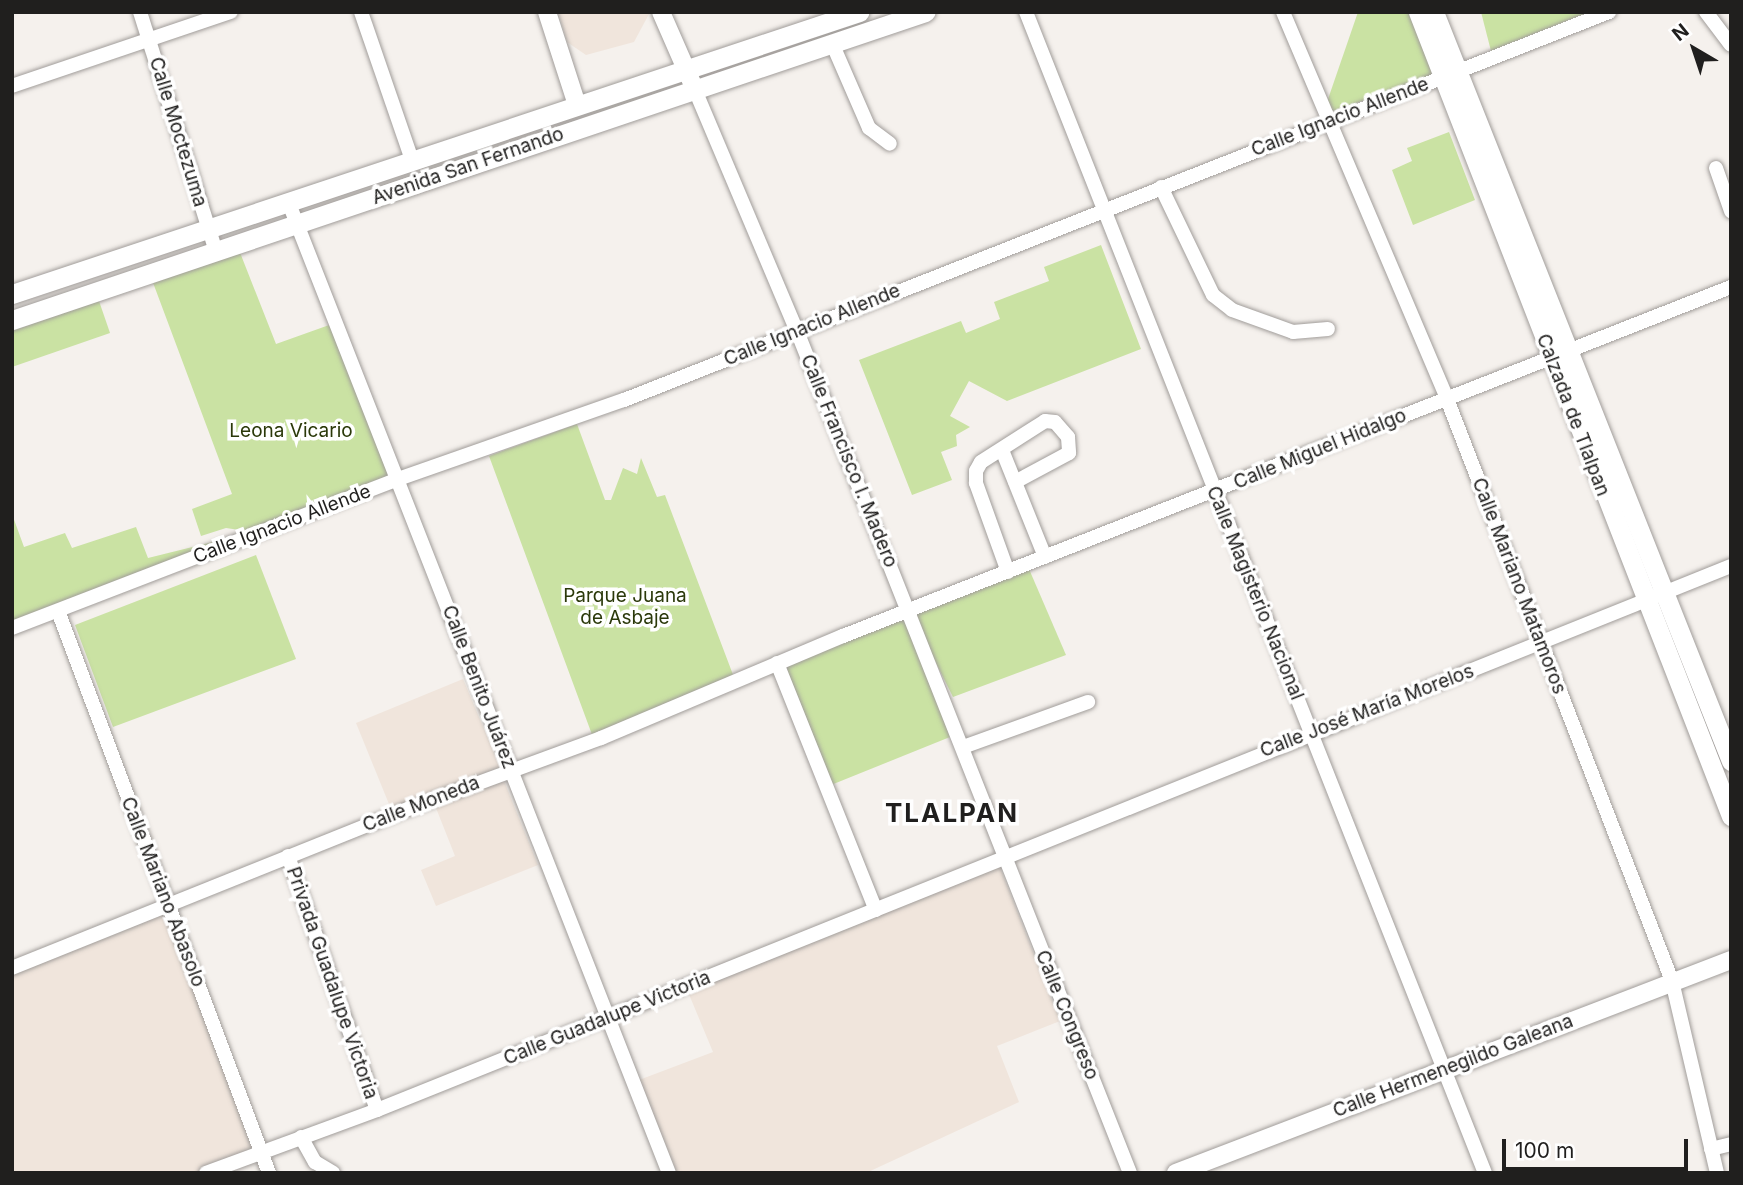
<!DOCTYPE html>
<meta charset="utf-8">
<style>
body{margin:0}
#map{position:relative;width:1743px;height:1185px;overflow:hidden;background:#f5f1ed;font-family:Inter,sans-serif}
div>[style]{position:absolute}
.built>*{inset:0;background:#f0e5dc}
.green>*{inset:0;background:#cae2a3}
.roads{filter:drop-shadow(0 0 2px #a19d9a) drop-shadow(0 0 2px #a19d9a)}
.minor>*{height:14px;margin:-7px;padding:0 7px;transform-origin:7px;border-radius:7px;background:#fff}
.tertiary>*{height:18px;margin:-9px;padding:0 9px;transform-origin:9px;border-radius:9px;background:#fff}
.secondary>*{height:19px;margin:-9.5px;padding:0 9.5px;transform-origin:9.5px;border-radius:9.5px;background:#fff}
span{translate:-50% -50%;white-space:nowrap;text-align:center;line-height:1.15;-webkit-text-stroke:7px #fff;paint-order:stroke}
.street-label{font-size:19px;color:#201f1e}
.park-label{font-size:19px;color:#2b390a}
.district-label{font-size:26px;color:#201f1e;font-weight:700;letter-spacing:2px}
.frame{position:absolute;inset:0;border:14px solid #201f1e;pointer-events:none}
.north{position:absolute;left:1659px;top:14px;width:70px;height:70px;-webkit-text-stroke:5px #fff;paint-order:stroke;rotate:321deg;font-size:19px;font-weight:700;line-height:28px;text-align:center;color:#201f1e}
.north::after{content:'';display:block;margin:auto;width:24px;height:32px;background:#201f1e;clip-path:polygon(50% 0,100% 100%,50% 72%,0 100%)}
.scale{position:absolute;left:1502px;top:1139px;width:186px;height:32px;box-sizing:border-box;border:4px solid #201f1e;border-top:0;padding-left:9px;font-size:21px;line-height:24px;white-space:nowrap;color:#201f1e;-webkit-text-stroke:5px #fff;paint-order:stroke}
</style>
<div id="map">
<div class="built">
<i style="clip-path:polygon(558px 12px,648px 12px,649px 14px,634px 42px,586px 55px,567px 42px)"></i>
<i style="clip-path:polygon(463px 679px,500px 767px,391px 809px,356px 723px)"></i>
<i style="clip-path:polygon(504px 781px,538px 865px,436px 906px,421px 870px,455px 856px,436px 808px)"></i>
<i style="clip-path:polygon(999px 865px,1060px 1021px,997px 1046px,1019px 1102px,866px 1173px,677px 1173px,639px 1080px,713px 1052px,688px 992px)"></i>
<i style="clip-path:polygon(168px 912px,257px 1151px,198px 1173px,12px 1173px,12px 975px)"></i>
</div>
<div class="green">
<i style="clip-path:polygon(1358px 12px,1414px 12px,1437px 75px,1330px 112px,1327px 102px)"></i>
<i style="clip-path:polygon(1481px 12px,1589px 12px,1491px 51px)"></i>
<i style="clip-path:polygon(1449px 132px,1475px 200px,1413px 225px,1392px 170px,1412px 161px,1407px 148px)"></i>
<i style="clip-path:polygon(1101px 245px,1141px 349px,1007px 401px,969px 381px,950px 416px,970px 427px,956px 435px,957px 446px,941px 452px,952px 480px,912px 495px,859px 360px,961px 321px,966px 333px,1000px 319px,994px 302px,1049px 281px,1044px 267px)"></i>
<i style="clip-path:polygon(239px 250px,276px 344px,332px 324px,392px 476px,254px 527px,256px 531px,12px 621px,12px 514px,24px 547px,65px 533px,72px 548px,136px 527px,148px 558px,253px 532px,226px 528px,201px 536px,192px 509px,232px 494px,152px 280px)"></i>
<i style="clip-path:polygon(99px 301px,110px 333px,12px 367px,12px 331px)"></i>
<i style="clip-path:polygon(577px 424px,605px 500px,611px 500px,623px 468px,637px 474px,641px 458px,657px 497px,665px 495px,735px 680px,594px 740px,489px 456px)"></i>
<i style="clip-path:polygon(256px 555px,296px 659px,113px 727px,75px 625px)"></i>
<i style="clip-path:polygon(1029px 569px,1066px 655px,953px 697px,911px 613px)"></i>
<i style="clip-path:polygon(908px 614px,950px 737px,831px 785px,778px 664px)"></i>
</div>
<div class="roads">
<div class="minor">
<i style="left:140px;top:12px;width:251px;rotate:72.4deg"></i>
<i style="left:361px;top:12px;width:157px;rotate:71deg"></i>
<i style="left:1026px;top:12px;width:1248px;rotate:68.43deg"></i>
<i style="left:1283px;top:12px;width:420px;rotate:67deg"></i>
<i style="left:1447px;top:399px;width:624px;rotate:68.86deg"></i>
<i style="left:1672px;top:981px;width:197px;rotate:76.8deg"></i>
<i style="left:1706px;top:12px;width:41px;rotate:52.9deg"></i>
<i style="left:832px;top:43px;width:93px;rotate:66.5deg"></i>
<i style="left:869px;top:128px;width:26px;rotate:37deg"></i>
<i style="left:12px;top:86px;width:231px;rotate:-18.7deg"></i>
<i style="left:695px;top:90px;width:262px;rotate:67.1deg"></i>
<i style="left:797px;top:331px;width:905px;rotate:68.42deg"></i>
<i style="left:1716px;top:168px;width:46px;rotate:70.8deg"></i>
<i style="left:1161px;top:187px;width:120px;rotate:64.3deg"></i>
<i style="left:1213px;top:295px;width:24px;rotate:38deg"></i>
<i style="left:1232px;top:310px;width:65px;rotate:19.8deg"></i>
<i style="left:1293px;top:332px;width:35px;rotate:-5deg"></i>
<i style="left:288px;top:201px;width:1044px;rotate:68.6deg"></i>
<i style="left:1002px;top:450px;width:115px;rotate:68.1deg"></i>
<i style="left:1008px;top:572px;width:95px;rotate:-109.8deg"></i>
<i style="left:976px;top:483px;width:12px;rotate:-90deg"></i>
<i style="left:976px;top:471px;width:10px;rotate:-61deg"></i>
<i style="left:981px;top:462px;width:76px;rotate:-32.6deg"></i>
<i style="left:1045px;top:421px;width:10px;rotate:6deg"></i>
<i style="left:1055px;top:422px;width:20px;rotate:49deg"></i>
<i style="left:1068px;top:437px;width:16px;rotate:86deg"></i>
<i style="left:1069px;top:453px;width:61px;rotate:151.8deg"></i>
<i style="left:58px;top:611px;width:600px;rotate:69.42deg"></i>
<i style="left:12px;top:628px;width:414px;rotate:-21.1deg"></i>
<i style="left:398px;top:479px;width:239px;rotate:-19.3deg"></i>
<i style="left:624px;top:400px;width:1059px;rotate:-21.5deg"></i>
<i style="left:777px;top:663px;width:266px;rotate:68.2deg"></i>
<i style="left:963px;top:747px;width:133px;rotate:-19.8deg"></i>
<i style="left:288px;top:856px;width:269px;rotate:70.7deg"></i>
<i style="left:12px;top:968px;width:427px;rotate:-21.9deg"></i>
<i style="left:408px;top:809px;width:206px;rotate:-20.2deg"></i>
<i style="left:601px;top:738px;width:263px;rotate:-22.9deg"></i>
<i style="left:843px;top:636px;width:954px;rotate:-21.46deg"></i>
<i style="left:301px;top:1137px;width:29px;rotate:61deg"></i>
<i style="left:315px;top:1162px;width:21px;rotate:31deg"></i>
<i style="left:1711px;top:1149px;width:21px;rotate:-14deg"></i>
<i style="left:206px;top:1173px;width:182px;rotate:-20.2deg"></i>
<i style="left:377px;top:1110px;width:1459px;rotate:-21.89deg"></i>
</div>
<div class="tertiary">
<i style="left:547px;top:12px;width:98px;rotate:72.1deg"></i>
<i style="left:661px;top:12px;width:85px;rotate:66.4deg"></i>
<i style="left:1176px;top:1173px;width:594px;rotate:-21deg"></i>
</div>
<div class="secondary">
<i style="left:1418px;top:12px;width:863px;rotate:68.73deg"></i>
<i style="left:1434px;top:12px;width:806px;rotate:68.37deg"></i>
<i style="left:12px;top:294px;width:893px;rotate:-18.41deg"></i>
<i style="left:12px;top:320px;width:964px;rotate:-18.64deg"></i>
</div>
</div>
<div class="street-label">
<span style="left:1340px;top:117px;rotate:-21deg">Calle Ignacio Allende</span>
<span style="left:178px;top:132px;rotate:73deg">Calle Moctezuma</span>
<span style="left:468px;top:166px;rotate:-19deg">Avenida San Fernando</span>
<span style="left:812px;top:325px;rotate:-22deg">Calle Ignacio Allende</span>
<span style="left:1573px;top:415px;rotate:69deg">Calzada de Tlalpan</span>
<span style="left:1320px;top:449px;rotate:-22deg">Calle Miguel Hidalgo</span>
<span style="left:849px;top:461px;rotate:68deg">Calle Francisco I. Madero</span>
<span style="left:282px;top:524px;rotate:-21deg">Calle Ignacio Allende</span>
<span style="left:1519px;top:586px;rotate:69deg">Calle Mariano Matamoros</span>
<span style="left:1255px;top:593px;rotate:68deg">Calle Magisterio Nacional</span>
<span style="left:479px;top:687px;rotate:69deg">Calle Benito Juárez</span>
<span style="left:1367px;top:711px;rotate:-21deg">Calle José María Morelos</span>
<span style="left:421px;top:804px;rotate:-21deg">Calle Moneda</span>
<span style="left:163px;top:892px;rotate:69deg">Calle Mariano Abasolo</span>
<span style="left:332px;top:983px;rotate:71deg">Privada Guadalupe Victoria</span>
<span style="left:1067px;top:1015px;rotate:68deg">Calle Congreso</span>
<span style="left:607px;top:1018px;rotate:-22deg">Calle Guadalupe Victoria</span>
<span style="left:1453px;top:1066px;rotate:-21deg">Calle Hermenegildo Galeana</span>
</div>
<div class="park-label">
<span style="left:291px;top:431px">Leona Vicario</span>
<span style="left:625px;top:607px">Parque Juana<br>de Asbaje</span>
</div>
<div class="district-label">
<span style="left:952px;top:813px">TLALPAN</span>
</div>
<div class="frame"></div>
<div class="north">N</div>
<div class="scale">100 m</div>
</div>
